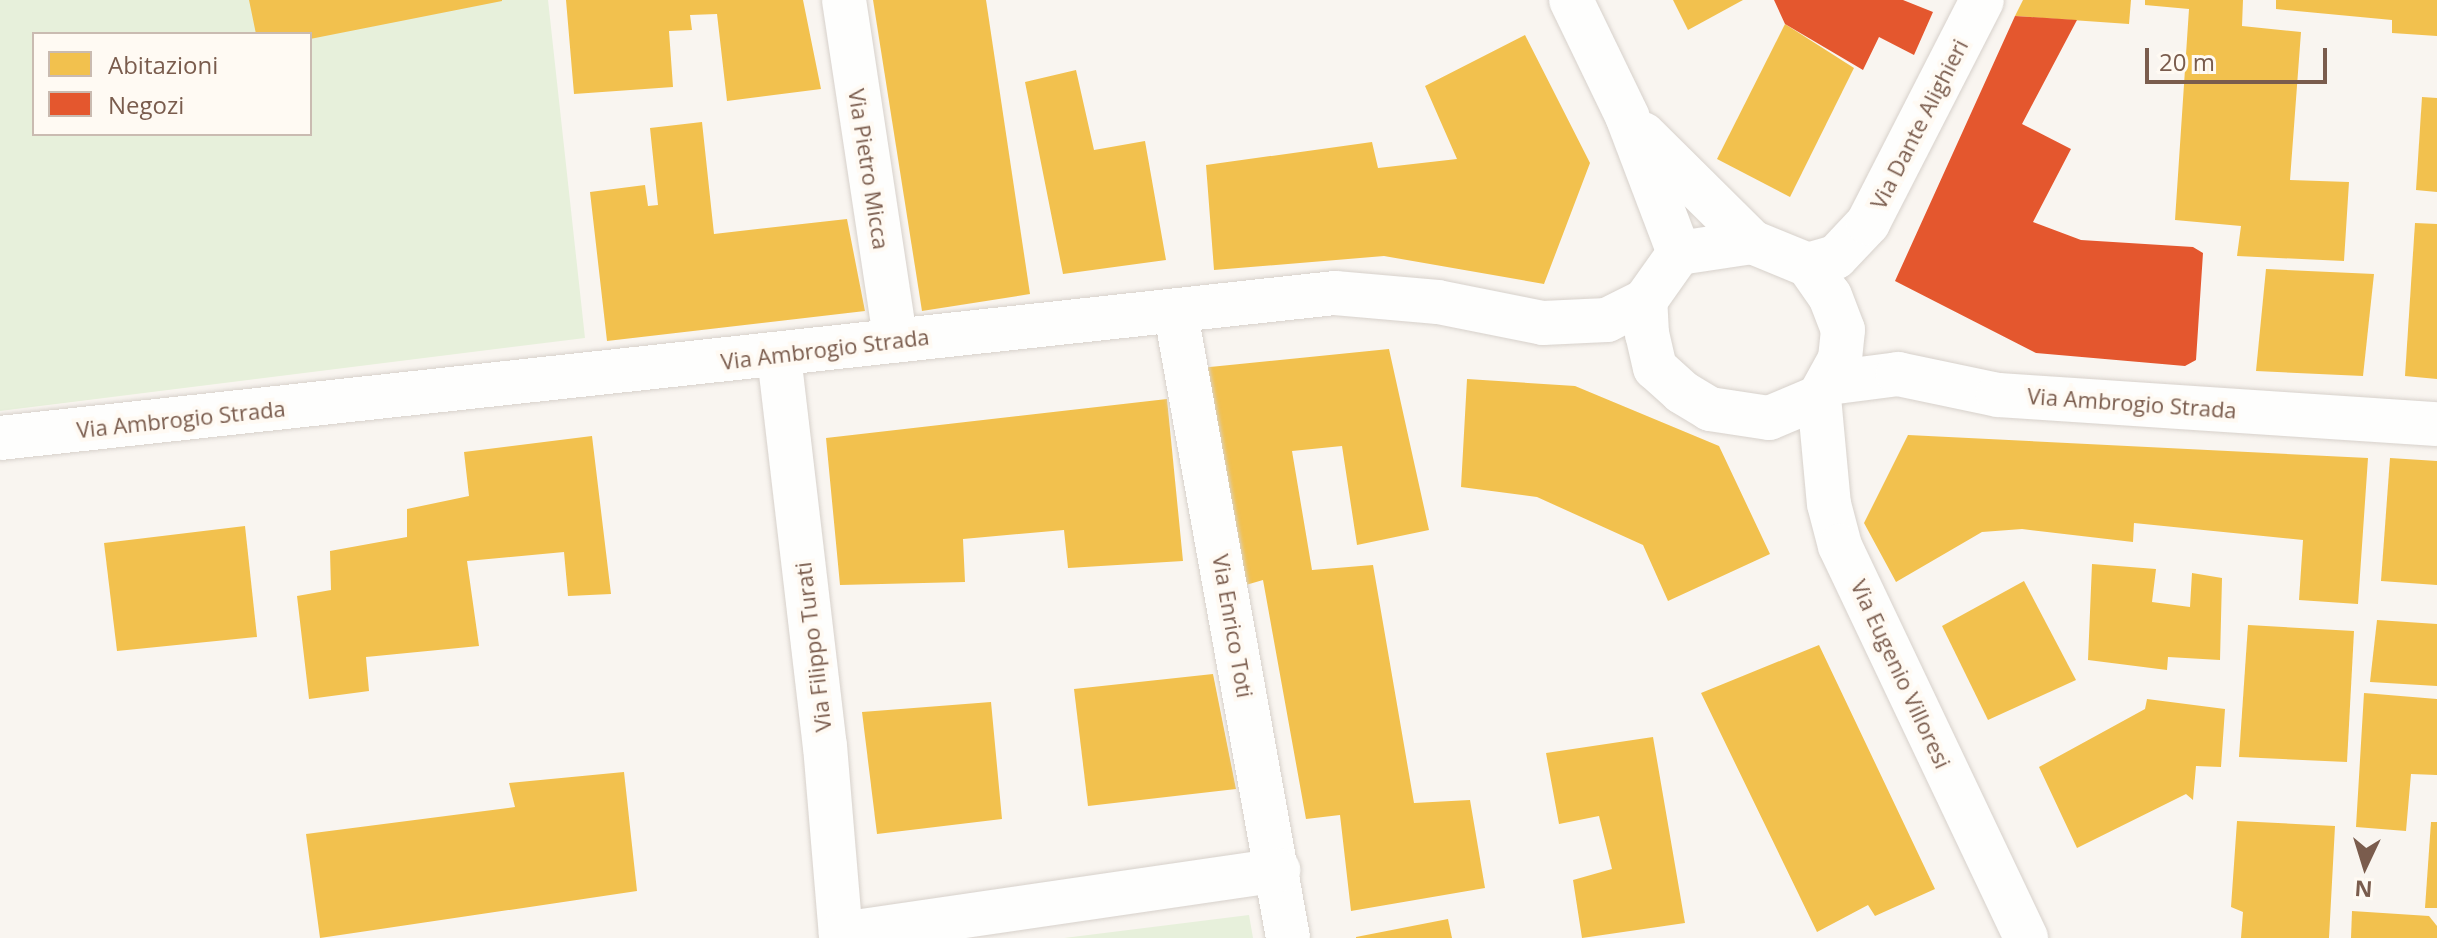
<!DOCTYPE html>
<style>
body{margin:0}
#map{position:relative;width:2437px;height:938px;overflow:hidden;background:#f9f5f0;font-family:"Open Sans",sans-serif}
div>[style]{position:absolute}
.green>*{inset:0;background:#e7f0db}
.homes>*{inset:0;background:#f2c14e}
.shops>*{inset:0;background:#e4572e}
.roads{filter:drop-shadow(0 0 2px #d7d1cb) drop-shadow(0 0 2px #d7d1cb)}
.street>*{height:44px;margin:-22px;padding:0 22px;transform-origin:22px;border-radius:22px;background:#fefefd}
span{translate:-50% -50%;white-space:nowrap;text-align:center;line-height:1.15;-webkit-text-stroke:8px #fffaf3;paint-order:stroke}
.street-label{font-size:22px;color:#7a5c4d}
.legend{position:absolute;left:32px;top:32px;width:280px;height:104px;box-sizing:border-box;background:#fffaf3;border:2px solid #cabbb1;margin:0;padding:10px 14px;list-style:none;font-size:24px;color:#7a5c4d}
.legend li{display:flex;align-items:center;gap:16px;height:40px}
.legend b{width:40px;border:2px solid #cabbb1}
.north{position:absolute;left:2325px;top:826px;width:80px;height:80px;-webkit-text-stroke:6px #fffaf3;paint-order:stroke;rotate:184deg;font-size:22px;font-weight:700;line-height:32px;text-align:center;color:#7a5c4d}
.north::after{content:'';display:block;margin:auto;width:28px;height:36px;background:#7a5c4d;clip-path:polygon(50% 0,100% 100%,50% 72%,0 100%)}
.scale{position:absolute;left:2145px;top:48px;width:182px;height:36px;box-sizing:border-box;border:4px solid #7a5c4d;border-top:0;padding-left:10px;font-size:24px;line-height:28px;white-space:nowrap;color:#7a5c4d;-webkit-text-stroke:6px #fffaf3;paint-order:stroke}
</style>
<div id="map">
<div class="green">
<i style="clip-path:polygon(evenodd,0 0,548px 0,585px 338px,0 411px,0 0,34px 34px,310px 34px,310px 134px,34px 134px,34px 34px)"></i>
<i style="clip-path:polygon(1249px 915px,1253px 938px,1064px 938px)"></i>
</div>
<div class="homes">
<i style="clip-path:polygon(249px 0,502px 0,502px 1px,310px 39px,310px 34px,256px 34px)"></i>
<i style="clip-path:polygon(566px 0,803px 0,821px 89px,727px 101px,717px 14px,690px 15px,692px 30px,669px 31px,673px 87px,574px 94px)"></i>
<i style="clip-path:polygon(873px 0,986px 0,1030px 294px,922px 311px)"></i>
<i style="clip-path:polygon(1673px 0,1743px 0,1688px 30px)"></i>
<i style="clip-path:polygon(2023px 0,2131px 0,2129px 24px,2015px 16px)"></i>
<i style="clip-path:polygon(2145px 0,2243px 0,2242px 26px,2301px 32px,2290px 180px,2349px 182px,2344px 261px,2237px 256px,2241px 226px,2175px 220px,2189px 9px,2145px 5px)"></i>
<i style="clip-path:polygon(2276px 0,2437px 0,2437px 36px,2392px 33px,2392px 20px,2276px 9px)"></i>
<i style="clip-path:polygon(1785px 24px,1854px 68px,1790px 197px,1717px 159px)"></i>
<i style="clip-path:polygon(1525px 35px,1590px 163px,1544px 284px,1384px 256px,1214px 270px,1206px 165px,1372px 142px,1378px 168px,1457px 159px,1425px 86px)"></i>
<i style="clip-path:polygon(1076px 70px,1094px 150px,1145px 141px,1166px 260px,1063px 274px,1025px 82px)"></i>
<i style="clip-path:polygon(2422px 97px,2437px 98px,2437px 192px,2416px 190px)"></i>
<i style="clip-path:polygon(702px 122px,714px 234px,847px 219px,865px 311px,607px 341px,590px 192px,645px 185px,648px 206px,658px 205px,650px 128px)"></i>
<i style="clip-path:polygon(2415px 223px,2437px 224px,2437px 379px,2405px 376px)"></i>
<i style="clip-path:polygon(2266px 269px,2374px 274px,2363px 376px,2256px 371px)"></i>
<i style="clip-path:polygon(1389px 349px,1429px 530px,1357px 545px,1342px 446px,1292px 451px,1312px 570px,1373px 565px,1414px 803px,1470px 800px,1485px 888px,1351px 911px,1340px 815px,1306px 819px,1263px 580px,1239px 587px,1200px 368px)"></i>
<i style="clip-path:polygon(1467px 379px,1575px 386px,1719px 446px,1770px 554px,1668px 601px,1643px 545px,1537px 497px,1461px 487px)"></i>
<i style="clip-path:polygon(1167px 399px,1183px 561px,1068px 568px,1064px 530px,963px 539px,965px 582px,840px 585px,826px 438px)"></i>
<i style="clip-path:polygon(1908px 435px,2368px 458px,2358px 604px,2299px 600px,2303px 540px,2134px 523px,2133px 542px,2022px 529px,1982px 532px,1896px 582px,1864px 523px)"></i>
<i style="clip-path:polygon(592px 436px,611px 594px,568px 596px,564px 552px,467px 561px,479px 646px,366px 657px,369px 691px,309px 699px,297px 596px,331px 590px,330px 551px,407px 537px,407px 509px,469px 496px,464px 452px)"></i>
<i style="clip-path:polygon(2390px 458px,2437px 461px,2437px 585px,2381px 581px)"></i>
<i style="clip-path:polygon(245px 526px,257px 637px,117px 651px,104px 543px)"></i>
<i style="clip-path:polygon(2092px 564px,2156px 569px,2152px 602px,2190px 607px,2192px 573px,2222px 578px,2220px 660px,2168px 657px,2167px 670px,2088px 660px)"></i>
<i style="clip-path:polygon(2024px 581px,2076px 680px,1988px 720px,1942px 626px)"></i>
<i style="clip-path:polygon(2377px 620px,2437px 624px,2437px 686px,2370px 682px)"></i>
<i style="clip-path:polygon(2248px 625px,2354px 631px,2347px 762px,2239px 757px)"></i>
<i style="clip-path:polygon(1819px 645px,1935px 889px,1875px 916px,1868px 905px,1817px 932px,1701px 693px)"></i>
<i style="clip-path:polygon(1213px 674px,1236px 789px,1088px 806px,1074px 689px)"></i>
<i style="clip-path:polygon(2364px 693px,2437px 699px,2437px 775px,2411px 774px,2406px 831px,2356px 827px)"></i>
<i style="clip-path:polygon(2147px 699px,2225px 709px,2221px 767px,2196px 766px,2193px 800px,2186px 794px,2077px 848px,2039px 767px,2145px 709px)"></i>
<i style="clip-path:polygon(991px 702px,1002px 819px,877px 834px,862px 712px)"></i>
<i style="clip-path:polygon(1653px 737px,1685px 923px,1582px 938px,1573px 880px,1612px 869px,1599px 816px,1559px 824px,1546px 753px)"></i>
<i style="clip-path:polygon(624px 772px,637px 891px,320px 938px,306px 834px,515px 807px,509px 783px)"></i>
<i style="clip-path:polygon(2237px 821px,2335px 826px,2329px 938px,2241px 938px,2243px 912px,2231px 907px)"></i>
<i style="clip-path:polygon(2431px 822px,2437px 822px,2437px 908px,2425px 908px)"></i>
<i style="clip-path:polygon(2352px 911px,2429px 916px,2437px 926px,2437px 938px,2351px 938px)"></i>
<i style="clip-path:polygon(1448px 919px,1452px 938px,1356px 938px,1356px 937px)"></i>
</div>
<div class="shops">
<i style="clip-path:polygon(1774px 0,1903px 0,1933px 12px,1914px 55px,1879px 37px,1863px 70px,1785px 24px)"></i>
<i style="clip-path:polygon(2015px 16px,2077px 20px,2022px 124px,2071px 149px,2033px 222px,2081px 240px,2193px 247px,2203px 253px,2196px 360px,2185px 366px,2036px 353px,1895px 281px)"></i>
</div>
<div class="roads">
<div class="street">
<i style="left:844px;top:0;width:343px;rotate:81.4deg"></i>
<i style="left:1571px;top:0;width:129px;rotate:64.2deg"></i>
<i style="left:1627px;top:116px;width:147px;rotate:69.2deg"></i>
<i style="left:1643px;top:134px;width:153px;rotate:44.7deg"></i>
<i style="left:1752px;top:242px;width:61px;rotate:22.3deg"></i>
<i style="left:1808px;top:265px;width:38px;rotate:55deg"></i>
<i style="left:1830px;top:296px;width:36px;rotate:69deg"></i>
<i style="left:1843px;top:330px;width:29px;rotate:96deg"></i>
<i style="left:1840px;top:359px;width:43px;rotate:118.9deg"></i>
<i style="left:1819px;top:397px;width:54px;rotate:157.2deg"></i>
<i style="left:1769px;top:418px;width:60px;rotate:-171.3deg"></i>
<i style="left:1710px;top:409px;width:33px;rotate:-149deg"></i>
<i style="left:1682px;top:392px;width:36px;rotate:-138deg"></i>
<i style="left:1655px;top:368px;width:35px;rotate:-103deg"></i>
<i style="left:1647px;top:334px;width:33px;rotate:-93deg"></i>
<i style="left:1645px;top:301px;width:59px;rotate:-54.7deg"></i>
<i style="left:1679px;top:253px;width:74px;rotate:-8.6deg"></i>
<i style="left:1808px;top:265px;width:29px;rotate:-16deg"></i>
<i style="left:1836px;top:257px;width:47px;rotate:-46.7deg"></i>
<i style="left:1868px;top:223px;width:250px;rotate:-62.9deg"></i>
<i style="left:1176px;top:314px;width:634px;rotate:79.82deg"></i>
<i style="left:779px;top:356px;width:393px;rotate:83.3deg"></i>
<i style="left:825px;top:746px;width:193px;rotate:85.2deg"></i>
<i style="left:1829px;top:383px;width:70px;rotate:-7.4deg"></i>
<i style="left:1898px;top:374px;width:102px;rotate:11.9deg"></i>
<i style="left:1998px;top:395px;width:440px;rotate:3.8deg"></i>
<i style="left:1819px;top:397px;width:107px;rotate:84.7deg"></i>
<i style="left:1829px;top:504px;width:43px;rotate:75.3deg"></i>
<i style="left:1840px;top:546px;width:434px;rotate:64.6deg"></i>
<i style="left:0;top:438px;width:1343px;rotate:-6.2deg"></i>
<i style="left:1335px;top:293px;width:103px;rotate:5deg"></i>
<i style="left:1438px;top:302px;width:107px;rotate:11.3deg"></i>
<i style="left:1543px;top:323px;width:64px;rotate:-2.7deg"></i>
<i style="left:1607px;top:320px;width:42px;rotate:-26.6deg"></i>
<i style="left:841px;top:934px;width:442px;rotate:-8.3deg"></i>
</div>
</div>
<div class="street-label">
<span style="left:1919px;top:124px;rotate:-63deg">Via Dante Alighieri</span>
<span style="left:869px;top:169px;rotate:81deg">Via Pietro Micca</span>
<span style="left:825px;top:349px;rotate:-7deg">Via Ambrogio Strada</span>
<span style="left:2132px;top:403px;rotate:4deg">Via Ambrogio Strada</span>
<span style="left:181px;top:419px;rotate:-6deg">Via Ambrogio Strada</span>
<span style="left:1233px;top:626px;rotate:80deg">Via Enrico Toti</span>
<span style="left:813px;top:647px;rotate:-97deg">Via Filippo Turati</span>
<span style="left:1901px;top:674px;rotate:65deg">Via Eugenio Villoresi</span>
</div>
<ul class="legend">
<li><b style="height:22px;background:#f2c14e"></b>Abitazioni</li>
<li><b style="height:22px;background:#e4572e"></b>Negozi</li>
</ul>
<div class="north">N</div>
<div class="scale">20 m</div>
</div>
